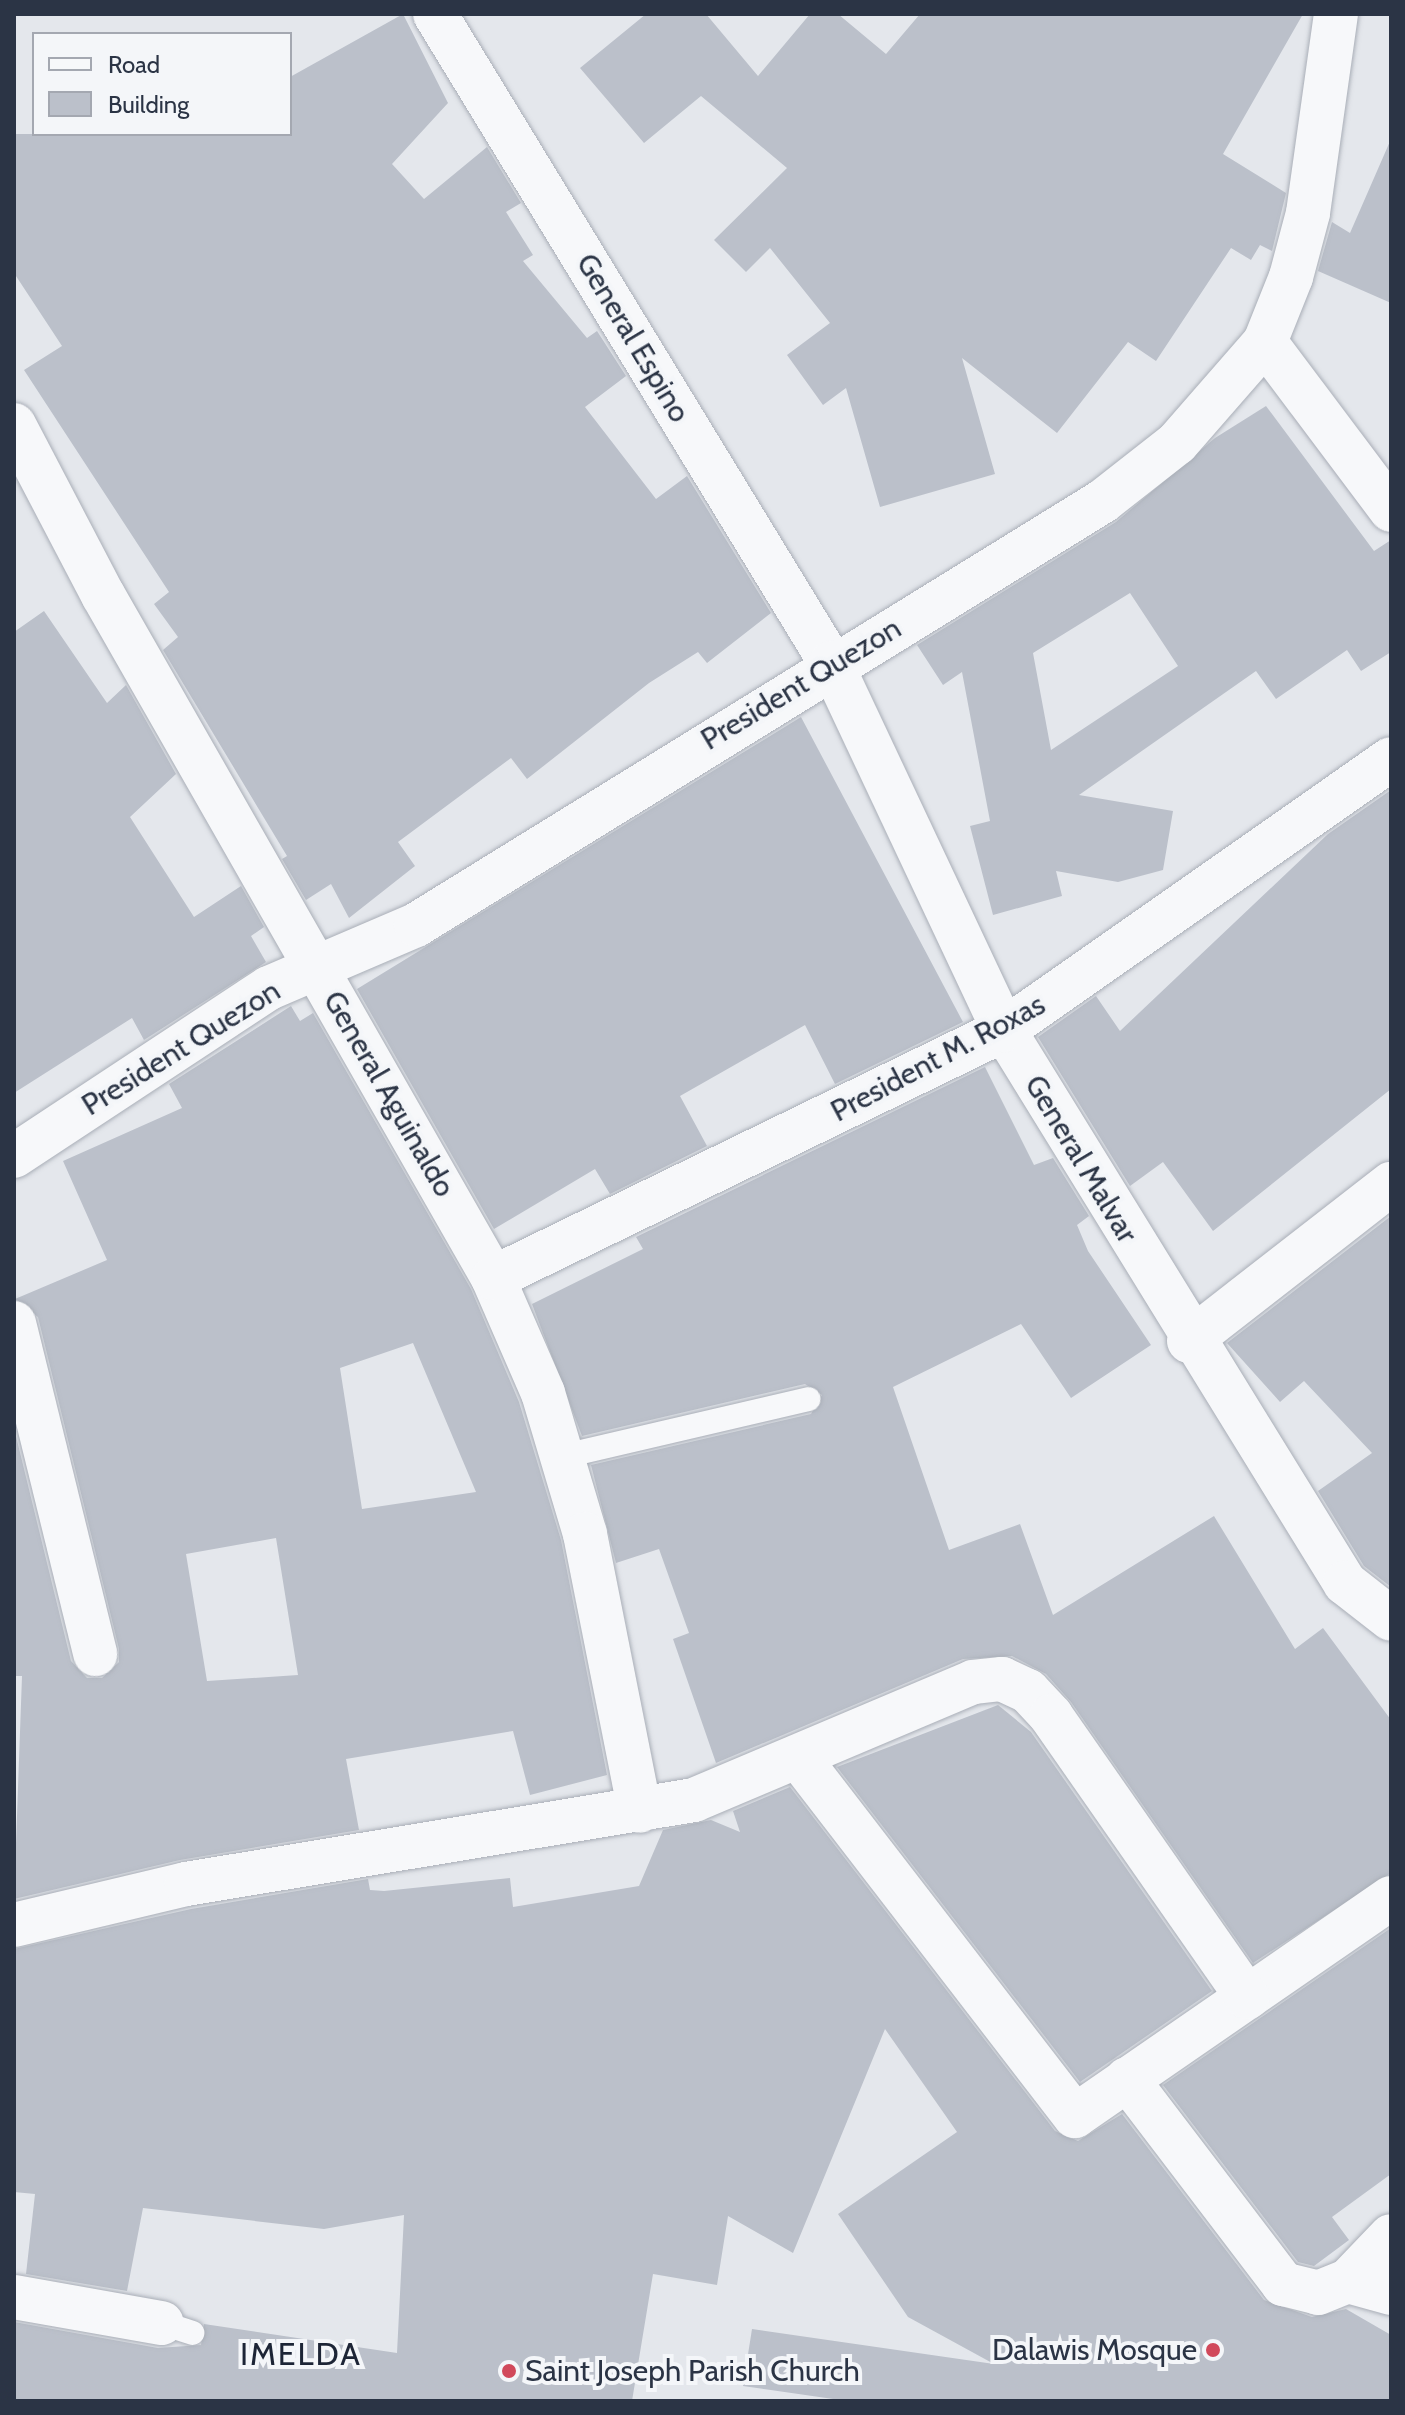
<!DOCTYPE html>
<style>
body{margin:0}
#map{position:relative;width:1405px;height:2415px;overflow:hidden;background:#e4e7ec;font-family:Cabin,sans-serif}
div>[style]{position:absolute}
.building>*{inset:0;background:#bbc0ca}
.roads{filter:drop-shadow(0 0 2px #a9aeb7) drop-shadow(0 0 2px #a9aeb7)}
.lane>*{height:24px;margin:-12px;padding:0 12px;transform-origin:12px;border-radius:12px;background:#f7f8fa}
.street>*{height:44px;margin:-22px;padding:0 22px;transform-origin:22px;border-radius:22px;background:#f7f8fa}
.dots>*{width:22px;height:22px;translate:-50% -50%;box-sizing:border-box;border:4px solid #f4f6f9;border-radius:50%}
span{translate:-50% -50%;white-space:nowrap;text-align:center;line-height:1.15;-webkit-text-stroke:8px #f4f6f9;paint-order:stroke}
.street-label{font-size:30px;color:#2b3445}
.poi-label{font-size:30px;color:#2b3445}
.right{translate:-100% -50%;text-align:right}
.left{translate:0 -50%;text-align:left}
.neighbourhood-label{font-size:32px;color:#1d2536;letter-spacing:2px}
.frame{position:absolute;inset:0;border:16px solid #2b3445;pointer-events:none}
.legend{position:absolute;left:32px;top:32px;width:260px;height:104px;box-sizing:border-box;background:#f4f6f9;border:2px solid #a4a8b1;margin:0;padding:10px 14px;list-style:none;font-size:24px;color:#2b3445}
.legend li{display:flex;align-items:center;gap:16px;height:40px}
.legend b{width:40px;border:2px solid #a4a8b1}
</style>
<div id="map">
<div class="building">
<i style="clip-path:polygon(403px 14px,448px 103px,392px 164px,424px 199px,487px 147px,521px 203px,506px 212px,533px 255px,523px 261px,587px 338px,597px 331px,626px 376px,585px 407px,656px 499px,687px 476px,771px 613px,707px 663px,698px 652px,649px 683px,527px 779px,511px 758px,398px 842px,415px 866px,349px 918px,331px 884px,306px 900px,282px 859px,287px 856px,163px 650px,178px 637px,154px 604px,169px 592px,24px 370px,62px 346px,14px 273px,14px 134px,290px 134px,290px 77px)"></i>
<i style="clip-path:polygon(646px 14px,706px 14px,758px 76px,810px 14px,838px 14px,886px 54px,920px 14px,1303px 14px,1223px 154px,1286px 193px,1272px 251px,1260px 245px,1251px 260px,1231px 248px,1156px 361px,1128px 342px,1057px 433px,962px 358px,995px 474px,880px 507px,846px 388px,823px 405px,787px 355px,830px 323px,770px 248px,746px 272px,714px 240px,787px 168px,701px 96px,644px 143px,580px 68px)"></i>
<i style="clip-path:polygon(1391px 139px,1391px 303px,1318px 271px,1332px 222px,1350px 233px)"></i>
<i style="clip-path:polygon(evenodd,1266px 406px,1374px 551px,1391px 540px,1391px 652px,1361px 671px,1347px 650px,1276px 699px,1256px 671px,1079px 795px,1173px 811px,1163px 870px,1118px 882px,1056px 871px,1062px 896px,993px 915px,970px 826px,990px 821px,962px 672px,943px 685px,917px 645px,1116px 522px,1215px 438px,1266px 406px,1130px 593px,1178px 666px,1051px 750px,1033px 653px,1130px 593px)"></i>
<i style="clip-path:polygon(44px 611px,107px 703px,126px 685px,176px 774px,130px 817px,194px 917px,241px 886px,264px 927px,251px 936px,266px 962px,144px 1040px,132px 1018px,14px 1093px,14px 632px)"></i>
<i style="clip-path:polygon(801px 717px,963px 1022px,835px 1084px,805px 1025px,680px 1096px,707px 1146px,610px 1194px,595px 1169px,494px 1229px,357px 989px)"></i>
<i style="clip-path:polygon(1391px 790px,1391px 1089px,1213px 1231px,1163px 1162px,1130px 1186px,1038px 1037px,1096px 996px,1120px 1031px,1328px 834px)"></i>
<i style="clip-path:polygon(evenodd,291px 1006px,300px 1021px,313px 1013px,471px 1289px,519px 1402px,561px 1540px,607px 1775px,530px 1795px,513px 1731px,346px 1759px,359px 1830px,180px 1860px,14px 1899px,22px 1676px,14px 1676px,14px 1428px,71px 1661px,87px 1678px,102px 1678px,119px 1662px,119px 1649px,38px 1317px,15px 1299px,107px 1260px,63px 1161px,182px 1108px,169px 1084px,291px 1006px,413px 1343px,476px 1492px,362px 1509px,340px 1368px,413px 1343px,291px 1006px,276px 1538px,298px 1675px,207px 1681px,186px 1554px,276px 1538px)"></i>
<i style="clip-path:polygon(985px 1067px,1034px 1165px,1053px 1158px,1089px 1216px,1077px 1225px,1088px 1251px,1151px 1345px,1071px 1398px,1021px 1324px,893px 1387px,949px 1550px,1020px 1524px,1053px 1615px,1214px 1516px,1295px 1649px,1323px 1628px,1391px 1720px,1391px 1873px,1253px 1963px,1071px 1702px,1046px 1674px,1012px 1656px,963px 1659px,716px 1763px,673px 1639px,689px 1633px,659px 1549px,616px 1563px,591px 1465px,811px 1414px,822px 1395px,805px 1384px,582px 1436px,532px 1304px,643px 1249px,636px 1237px)"></i>
<i style="clip-path:polygon(1391px 1216px,1391px 1587px,1364px 1566px,1318px 1491px,1372px 1453px,1304px 1381px,1280px 1402px,1227px 1343px)"></i>
<i style="clip-path:polygon(998px 1705px,1031px 1732px,1212px 1991px,1080px 2082px,837px 1767px)"></i>
<i style="clip-path:polygon(790px 1787px,1055px 2131px,1078px 2141px,1122px 2114px,1264px 2300px,1312px 2317px,1346px 2309px,1391px 2335px,1391px 2401px,847px 2401px,743px 2386px,752px 2329px,994px 2364px,908px 2317px,838px 2214px,957px 2132px,885px 2029px,793px 2253px,728px 2216px,717px 2285px,653px 2274px,632px 2401px,14px 2401px,14px 2322px,158px 2348px,201px 2345px,204px 2324px,397px 2353px,404px 2215px,324px 2229px,143px 2208px,127px 2291px,26px 2274px,35px 2194px,14px 2192px,14px 1949px,191px 1909px,368px 1879px,370px 1890px,384px 1891px,510px 1878px,513px 1907px,639px 1886px,663px 1830px,711px 1820px,740px 1832px,733px 1811px)"></i>
<i style="clip-path:polygon(1391px 1928px,1391px 2174px,1332px 2217px,1349px 2240px,1314px 2266px,1298px 2262px,1163px 2085px)"></i>
</div>
<div class="roads">
<div class="lane">
<i style="left:564px;top:1456px;width:251px;rotate:-13.1deg"></i>
<i style="left:162px;top:2323px;width:32px;rotate:18deg"></i>
</div>
<div class="street">
<i style="left:435px;top:14px;width:760px;rotate:58.61deg"></i>
<i style="left:831px;top:663px;width:406px;rotate:64.8deg"></i>
<i style="left:1004px;top:1030px;width:650px;rotate:58.34deg"></i>
<i style="left:1345px;top:1583px;width:58px;rotate:38deg"></i>
<i style="left:1265px;top:342px;width:210px;rotate:53.1deg"></i>
<i style="left:14px;top:425px;width:192px;rotate:62.4deg"></i>
<i style="left:103px;top:595px;width:787px;rotate:60.27deg"></i>
<i style="left:493px;top:1278px;width:125px;rotate:66.5deg"></i>
<i style="left:543px;top:1393px;width:147px;rotate:73.4deg"></i>
<i style="left:585px;top:1534px;width:282px;rotate:78.8deg"></i>
<i style="left:14px;top:1156px;width:305px;rotate:-33.4deg"></i>
<i style="left:269px;top:988px;width:160px;rotate:-23.2deg"></i>
<i style="left:416px;top:925px;width:807px;rotate:-31.68deg"></i>
<i style="left:1103px;top:501px;width:94px;rotate:-38.1deg"></i>
<i style="left:1177px;top:443px;width:134px;rotate:-48.9deg"></i>
<i style="left:1265px;top:342px;width:70px;rotate:-68.2deg"></i>
<i style="left:1291px;top:277px;width:66px;rotate:-75.1deg"></i>
<i style="left:1308px;top:213px;width:201px;rotate:-82deg"></i>
<i style="left:493px;top:1278px;width:568px;rotate:-25.89deg"></i>
<i style="left:1004px;top:1030px;width:472px;rotate:-35deg"></i>
<i style="left:14px;top:1323px;width:341px;rotate:76.2deg"></i>
<i style="left:1189px;top:1341px;width:256px;rotate:-37.9deg"></i>
<i style="left:799px;top:1758px;width:452px;rotate:52.4deg"></i>
<i style="left:1075px;top:2116px;width:384px;rotate:-34.6deg"></i>
<i style="left:14px;top:1925px;width:177px;rotate:-13.4deg"></i>
<i style="left:186px;top:1884px;width:515px;rotate:-9.39deg"></i>
<i style="left:694px;top:1800px;width:303px;rotate:-22.9deg"></i>
<i style="left:973px;top:1682px;width:29px;rotate:-6deg"></i>
<i style="left:1002px;top:1679px;width:29px;rotate:25deg"></i>
<i style="left:1028px;top:1691px;width:34px;rotate:47deg"></i>
<i style="left:1051px;top:1716px;width:343px;rotate:55.1deg"></i>
<i style="left:1127px;top:2079px;width:258px;rotate:52.7deg"></i>
<i style="left:1283px;top:2284px;width:36px;rotate:14deg"></i>
<i style="left:1318px;top:2293px;width:32px;rotate:-22deg"></i>
<i style="left:1348px;top:2281px;width:62px;rotate:-46.3deg"></i>
<i style="left:1348px;top:2281px;width:45px;rotate:15.6deg"></i>
<i style="left:14px;top:2297px;width:150px;rotate:10deg"></i>
</div>
</div>
<div class="dots">
<i style="left:1213px;top:2350px;background:#d1495b"></i>
<i style="left:509px;top:2371px;background:#d1495b"></i>
</div>
<div class="street-label">
<span style="left:633px;top:338px;rotate:59deg">General Espino</span>
<span style="left:801px;top:684px;rotate:-31deg">President Quezon</span>
<span style="left:181px;top:1048px;rotate:-32deg">President Quezon</span>
<span style="left:938px;top:1058px;rotate:-28deg">President M. Roxas</span>
<span style="left:389px;top:1094px;rotate:60deg">General Aguinaldo</span>
<span style="left:1081px;top:1159px;rotate:59deg">General Malvar</span>
</div>
<div class="poi-label">
<span class="right" style="left:1197px;top:2350px">Dalawis Mosque</span>
<span class="left" style="left:525px;top:2371px">Saint Joseph Parish Church</span>
</div>
<div class="neighbourhood-label">
<span style="left:301px;top:2354px">IMELDA</span>
</div>
<div class="frame"></div>
<ul class="legend">
<li><b style="height:10px;background:#f7f8fa"></b>Road</li>
<li><b style="height:22px;background:#bbc0ca"></b>Building</li>
</ul>
</div>
